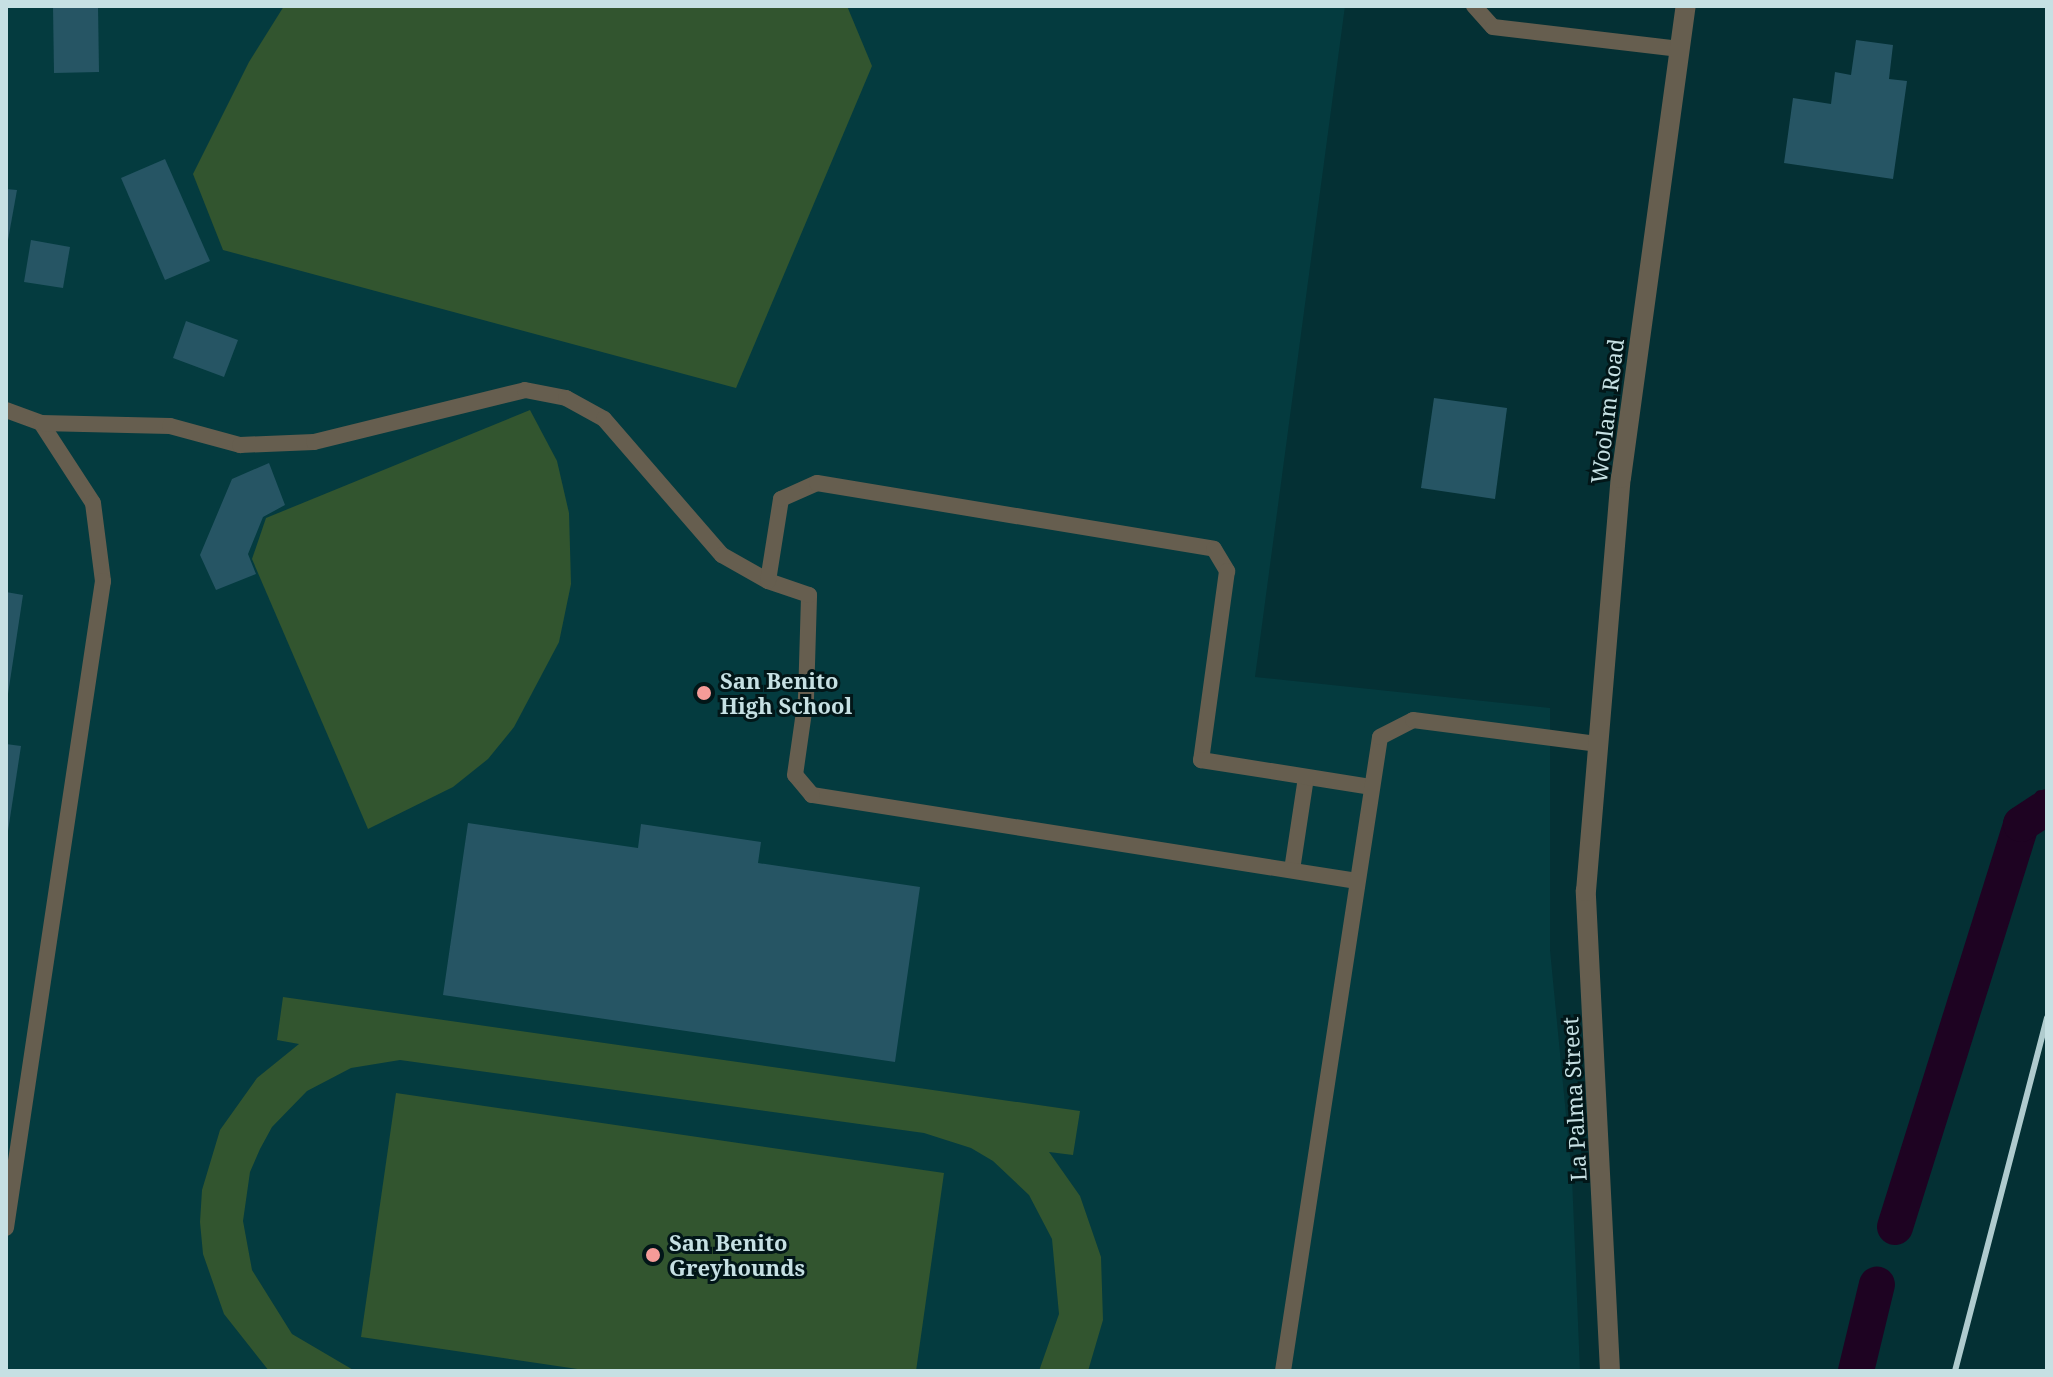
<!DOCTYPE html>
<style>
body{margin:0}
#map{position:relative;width:2053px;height:1377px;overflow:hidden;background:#043034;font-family:"Noto Serif",serif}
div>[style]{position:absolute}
.built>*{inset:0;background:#043b3f}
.green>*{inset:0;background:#32552f}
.stream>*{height:10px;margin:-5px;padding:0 5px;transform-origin:5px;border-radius:5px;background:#1e0322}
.canal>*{height:36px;margin:-18px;padding:0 18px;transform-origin:18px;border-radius:18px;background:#1e0322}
.building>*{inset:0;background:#265564}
.lane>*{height:16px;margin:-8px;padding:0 8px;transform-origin:8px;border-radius:8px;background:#665e4f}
.street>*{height:20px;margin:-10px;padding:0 10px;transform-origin:10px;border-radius:10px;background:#665e4f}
.rail>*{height:6px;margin:-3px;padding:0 3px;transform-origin:3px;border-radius:3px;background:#afcbce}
.dots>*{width:22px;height:22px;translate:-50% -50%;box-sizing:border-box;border:4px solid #021618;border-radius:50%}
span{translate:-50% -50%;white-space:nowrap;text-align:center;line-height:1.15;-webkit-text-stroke:6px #021618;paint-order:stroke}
.street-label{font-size:22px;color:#c6e0e3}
.poi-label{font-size:22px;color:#c6e0e3;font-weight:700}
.left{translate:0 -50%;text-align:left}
.frame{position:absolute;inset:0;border:8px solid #c6e0e3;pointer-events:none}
</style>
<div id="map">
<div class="built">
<i style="clip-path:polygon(6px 6px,1345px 6px,1255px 677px,1550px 708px,1550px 950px,1572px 1177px,1580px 1371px,6px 1371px)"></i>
</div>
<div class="green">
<i style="clip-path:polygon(284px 6px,847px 6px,872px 66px,736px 388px,223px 250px,193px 174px,249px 62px)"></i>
<i style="clip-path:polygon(530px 410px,557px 461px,569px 513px,571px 584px,559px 642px,514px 727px,488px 759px,453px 787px,368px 829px,252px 559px,266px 518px)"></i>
<i style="clip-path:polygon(283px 997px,1080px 1111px,1073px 1155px,1049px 1152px,1080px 1196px,1101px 1257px,1103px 1320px,1088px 1371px,1039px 1371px,1059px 1314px,1052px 1239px,1029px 1195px,993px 1161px,971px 1148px,924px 1133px,400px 1060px,351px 1068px,307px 1091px,272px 1127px,260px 1149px,250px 1172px,243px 1221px,252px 1270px,292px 1334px,355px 1371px,269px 1371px,224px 1314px,203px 1254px,200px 1222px,202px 1190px,220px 1130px,257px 1078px,299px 1044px,277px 1040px)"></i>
<i style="clip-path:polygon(396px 1093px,944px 1173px,916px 1371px,591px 1371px,361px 1337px)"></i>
</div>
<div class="stream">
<i style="left:2037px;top:813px;width:18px;rotate:-81deg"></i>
</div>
<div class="canal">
<i style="left:1895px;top:1227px;width:422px;rotate:-72.6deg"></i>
<i style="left:2021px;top:824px;width:31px;rotate:-33deg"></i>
<i style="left:1856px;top:1371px;width:89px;rotate:-76.4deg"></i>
</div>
<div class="building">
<i style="clip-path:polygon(53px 6px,98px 6px,99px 72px,54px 73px)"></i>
<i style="clip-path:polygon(1856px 40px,1893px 45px,1889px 79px,1907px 81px,1893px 179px,1784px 163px,1793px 98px,1831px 104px,1835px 72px,1851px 75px)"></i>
<i style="clip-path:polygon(165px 159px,210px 261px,165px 280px,121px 178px)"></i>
<i style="clip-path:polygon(6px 189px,17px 190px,8px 240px,6px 240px)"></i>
<i style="clip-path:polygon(31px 240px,70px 247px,63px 288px,24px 282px)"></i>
<i style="clip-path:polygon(186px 321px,238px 340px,224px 377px,173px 358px)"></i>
<i style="clip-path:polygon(1434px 398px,1507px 408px,1495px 499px,1421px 488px)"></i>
<i style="clip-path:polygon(269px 463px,285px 505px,263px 517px,248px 554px,256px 574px,216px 590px,200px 555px,232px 479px)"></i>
<i style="clip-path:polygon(6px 592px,23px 595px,8px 694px,6px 694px)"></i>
<i style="clip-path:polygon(6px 744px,21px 746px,8px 831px,6px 831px)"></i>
<i style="clip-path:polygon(468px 823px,638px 848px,641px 824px,761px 842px,758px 863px,920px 887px,895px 1062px,443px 995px)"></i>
</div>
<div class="lane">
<i style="left:1474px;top:6px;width:28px;rotate:48deg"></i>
<i style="left:1493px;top:27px;width:188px;rotate:6.7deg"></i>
<i style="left:6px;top:410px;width:37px;rotate:20deg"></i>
<i style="left:41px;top:423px;width:95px;rotate:57deg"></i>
<i style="left:93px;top:503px;width:79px;rotate:82.7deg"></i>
<i style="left:103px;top:581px;width:654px;rotate:98.53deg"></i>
<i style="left:41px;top:423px;width:129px;rotate:1.3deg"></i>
<i style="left:170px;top:426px;width:73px;rotate:15.2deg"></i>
<i style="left:240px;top:445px;width:74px;rotate:-2.3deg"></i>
<i style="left:314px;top:442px;width:217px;rotate:-13.8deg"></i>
<i style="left:525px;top:390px;width:42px;rotate:11deg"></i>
<i style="left:566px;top:398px;width:43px;rotate:28.9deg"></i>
<i style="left:604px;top:419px;width:180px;rotate:49.1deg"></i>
<i style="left:722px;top:555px;width:53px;rotate:29.5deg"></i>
<i style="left:1292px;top:870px;width:94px;rotate:-81.4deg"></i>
<i style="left:1357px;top:881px;width:552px;rotate:-171.03deg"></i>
<i style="left:812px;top:795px;width:26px;rotate:-130deg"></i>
<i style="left:795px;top:775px;width:78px;rotate:-81.9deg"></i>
<i style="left:806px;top:698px;width:103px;rotate:-88.3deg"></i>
<i style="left:809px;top:595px;width:43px;rotate:-161.1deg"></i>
<i style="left:768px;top:581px;width:83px;rotate:-81deg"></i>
<i style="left:781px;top:499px;width:39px;rotate:-24deg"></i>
<i style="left:817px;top:483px;width:402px;rotate:9.4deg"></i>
<i style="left:1214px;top:549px;width:26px;rotate:59deg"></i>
<i style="left:1227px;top:571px;width:191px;rotate:97.8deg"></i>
<i style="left:1201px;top:760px;width:173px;rotate:9deg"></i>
<i style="left:1283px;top:1371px;width:641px;rotate:-81.3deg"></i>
<i style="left:1380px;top:737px;width:37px;rotate:-27deg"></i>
<i style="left:1413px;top:720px;width:187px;rotate:7.4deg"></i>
</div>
<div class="street">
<i style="left:1610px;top:1371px;width:481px;rotate:-92.9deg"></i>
<i style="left:1586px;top:891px;width:414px;rotate:-85.2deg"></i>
<i style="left:1621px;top:478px;width:476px;rotate:-82.2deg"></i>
</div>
<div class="rail">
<i style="left:1955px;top:1371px;width:365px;rotate:-75.4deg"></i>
</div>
<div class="dots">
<i style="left:704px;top:693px;background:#f59b98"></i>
<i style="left:653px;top:1255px;background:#f59b98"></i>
</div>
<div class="street-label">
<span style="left:1607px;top:411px;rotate:-83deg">Woolam Road</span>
<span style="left:1574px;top:1099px;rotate:-93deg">La Palma Street</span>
</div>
<div class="poi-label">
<span class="left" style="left:720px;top:693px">San Benito<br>High School</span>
<span class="left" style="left:669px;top:1255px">San Benito<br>Greyhounds</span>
</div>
<div class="frame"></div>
</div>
